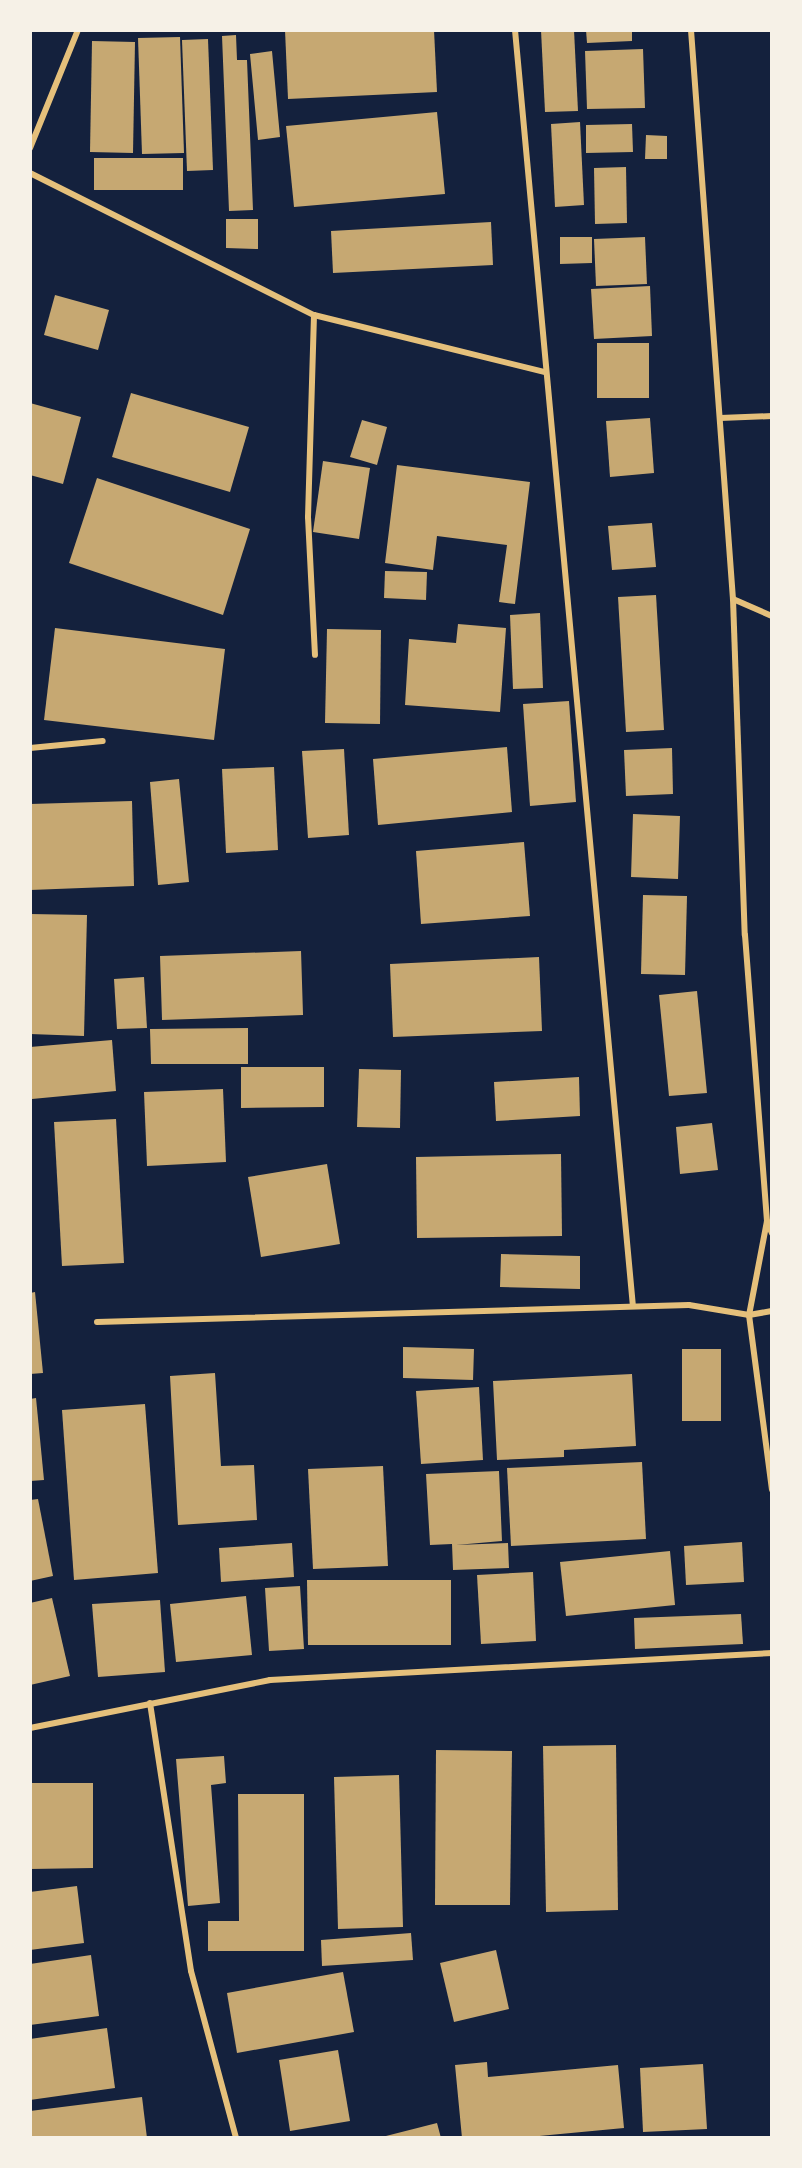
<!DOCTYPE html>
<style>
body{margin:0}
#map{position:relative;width:802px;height:2168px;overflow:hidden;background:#14213d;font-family:"Alegreya Sans",sans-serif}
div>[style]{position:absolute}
.building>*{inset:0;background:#c6a872}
.minor>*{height:6px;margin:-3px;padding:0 3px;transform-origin:3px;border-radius:3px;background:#e5c07b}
span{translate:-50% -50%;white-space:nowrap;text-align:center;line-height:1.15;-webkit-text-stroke:6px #f6f1e7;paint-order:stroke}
.frame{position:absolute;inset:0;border:32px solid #f6f1e7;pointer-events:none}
</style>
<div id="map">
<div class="building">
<i style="clip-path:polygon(285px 30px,434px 30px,437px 92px,288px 99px)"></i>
<i style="clip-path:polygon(541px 30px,574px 30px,578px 111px,545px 112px)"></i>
<i style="clip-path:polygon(586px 30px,632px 30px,632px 41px,587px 43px)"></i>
<i style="clip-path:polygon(236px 35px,237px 60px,247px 60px,253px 210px,229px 211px,222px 36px)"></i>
<i style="clip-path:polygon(180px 37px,184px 153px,142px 154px,138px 38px)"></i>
<i style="clip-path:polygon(208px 39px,213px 170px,187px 171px,182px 40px)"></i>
<i style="clip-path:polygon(92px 41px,135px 42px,133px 153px,90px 152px)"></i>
<i style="clip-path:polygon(643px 49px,645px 108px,587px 109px,585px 51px)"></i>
<i style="clip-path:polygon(272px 51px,280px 137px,258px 140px,250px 54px)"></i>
<i style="clip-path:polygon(437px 112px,445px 194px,294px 207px,286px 126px)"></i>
<i style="clip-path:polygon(580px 122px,584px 205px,555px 207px,551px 124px)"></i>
<i style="clip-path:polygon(632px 124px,633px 152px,586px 153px,586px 125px)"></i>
<i style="clip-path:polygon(646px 135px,667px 136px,667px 159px,645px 159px)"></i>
<i style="clip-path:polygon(94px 158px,183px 158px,183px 190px,94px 190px)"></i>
<i style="clip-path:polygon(626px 167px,627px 223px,595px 224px,594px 168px)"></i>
<i style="clip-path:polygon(226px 219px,258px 219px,258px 249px,226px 248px)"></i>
<i style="clip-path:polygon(491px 222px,493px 265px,333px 273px,331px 231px)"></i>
<i style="clip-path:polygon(560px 237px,592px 237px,592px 263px,560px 264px)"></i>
<i style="clip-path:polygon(645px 237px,647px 284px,596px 286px,594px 239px)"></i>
<i style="clip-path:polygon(650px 286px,652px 336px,594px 339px,591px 289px)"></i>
<i style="clip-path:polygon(55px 295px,109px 310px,98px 350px,44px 335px)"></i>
<i style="clip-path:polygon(597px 343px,649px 343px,649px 398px,597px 398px)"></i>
<i style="clip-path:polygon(131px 393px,249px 427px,230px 492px,112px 457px)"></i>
<i style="clip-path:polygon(30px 403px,81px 417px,63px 484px,30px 475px)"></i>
<i style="clip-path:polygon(650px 418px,654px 473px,610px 477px,606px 421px)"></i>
<i style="clip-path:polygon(362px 420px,387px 427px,377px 465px,350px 457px)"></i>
<i style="clip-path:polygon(323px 461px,370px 468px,359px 539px,313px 532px)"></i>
<i style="clip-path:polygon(397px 465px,530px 482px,515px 604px,499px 602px,507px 545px,437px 536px,433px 570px,385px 563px)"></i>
<i style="clip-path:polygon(97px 478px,250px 529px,223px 615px,69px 563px)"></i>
<i style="clip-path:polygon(652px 523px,656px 567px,612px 570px,608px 526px)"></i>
<i style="clip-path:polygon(385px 571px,427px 572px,426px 600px,384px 598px)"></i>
<i style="clip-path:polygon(656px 595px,664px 730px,626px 732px,618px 597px)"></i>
<i style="clip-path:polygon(540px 613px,543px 688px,513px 689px,510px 615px)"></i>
<i style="clip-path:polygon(458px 624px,506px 628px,500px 712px,405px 705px,409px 639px,456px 643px)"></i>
<i style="clip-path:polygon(55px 628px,225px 649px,214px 740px,44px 720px)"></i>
<i style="clip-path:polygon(327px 629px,381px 630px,380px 724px,325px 723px)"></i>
<i style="clip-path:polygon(569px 701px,576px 802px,530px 806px,523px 704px)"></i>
<i style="clip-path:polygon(507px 747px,512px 812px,378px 825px,373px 759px)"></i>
<i style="clip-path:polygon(672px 748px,673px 794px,626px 796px,624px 750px)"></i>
<i style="clip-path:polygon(344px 749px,349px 835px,308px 838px,302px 751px)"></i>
<i style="clip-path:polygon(274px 767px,278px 850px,226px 853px,222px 769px)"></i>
<i style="clip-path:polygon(179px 779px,189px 882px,158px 885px,150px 782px)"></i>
<i style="clip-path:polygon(132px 801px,134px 886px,30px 890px,30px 804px)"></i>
<i style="clip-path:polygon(633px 814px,680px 816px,678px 879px,631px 877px)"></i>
<i style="clip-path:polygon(524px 842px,530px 916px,421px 924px,416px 851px)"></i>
<i style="clip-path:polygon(643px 895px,687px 896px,685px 975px,641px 974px)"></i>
<i style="clip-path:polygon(30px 914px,87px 915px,84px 1036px,30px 1034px)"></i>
<i style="clip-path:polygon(301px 951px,303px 1015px,162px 1020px,160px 956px)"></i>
<i style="clip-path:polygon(539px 957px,542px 1031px,393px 1037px,390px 964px)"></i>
<i style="clip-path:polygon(144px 977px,147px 1028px,117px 1029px,114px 979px)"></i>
<i style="clip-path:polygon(697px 991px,707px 1093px,669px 1096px,659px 995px)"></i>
<i style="clip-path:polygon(248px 1028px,248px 1064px,151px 1064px,150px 1029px)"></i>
<i style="clip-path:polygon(112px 1040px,116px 1091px,32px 1099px,30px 1047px)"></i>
<i style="clip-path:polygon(241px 1067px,324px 1067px,324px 1107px,241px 1108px)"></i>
<i style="clip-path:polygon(359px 1069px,401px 1070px,400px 1128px,357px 1127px)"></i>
<i style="clip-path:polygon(579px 1077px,580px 1116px,496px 1121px,494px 1082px)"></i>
<i style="clip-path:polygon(223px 1089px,226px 1162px,147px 1166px,144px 1092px)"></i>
<i style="clip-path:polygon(116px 1119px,124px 1263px,62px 1266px,54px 1122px)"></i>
<i style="clip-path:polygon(712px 1123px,718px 1170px,680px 1174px,676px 1127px)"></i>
<i style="clip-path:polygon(561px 1154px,562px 1236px,417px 1238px,416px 1157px)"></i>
<i style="clip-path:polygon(327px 1164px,340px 1244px,261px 1257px,248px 1177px)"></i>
<i style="clip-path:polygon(501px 1254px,580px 1256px,580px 1289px,500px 1287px)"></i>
<i style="clip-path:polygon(35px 1292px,43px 1373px,30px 1374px,30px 1293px)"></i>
<i style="clip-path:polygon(403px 1347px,474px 1349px,473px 1380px,403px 1378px)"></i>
<i style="clip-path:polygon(682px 1349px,721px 1349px,721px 1421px,682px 1421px)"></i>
<i style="clip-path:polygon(215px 1373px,221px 1466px,254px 1465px,257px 1520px,178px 1525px,170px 1376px)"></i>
<i style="clip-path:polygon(632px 1374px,636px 1446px,564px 1450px,564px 1457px,497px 1460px,493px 1381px)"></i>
<i style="clip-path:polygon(479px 1387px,483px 1460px,421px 1464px,416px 1391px)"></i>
<i style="clip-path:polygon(36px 1398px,44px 1480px,30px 1481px,30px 1399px)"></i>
<i style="clip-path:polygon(145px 1404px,158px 1573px,74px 1580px,62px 1410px)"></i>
<i style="clip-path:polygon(642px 1462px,646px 1539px,511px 1546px,507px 1468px)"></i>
<i style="clip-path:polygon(383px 1466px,388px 1566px,313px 1569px,308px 1469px)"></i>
<i style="clip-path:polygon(499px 1471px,502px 1541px,456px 1545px,508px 1543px,509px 1568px,453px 1570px,452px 1544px,430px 1545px,426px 1474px)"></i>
<i style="clip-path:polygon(38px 1499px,53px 1576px,30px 1581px,30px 1500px)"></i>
<i style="clip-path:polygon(742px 1542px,744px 1582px,686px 1585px,684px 1546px)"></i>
<i style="clip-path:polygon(292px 1543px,294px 1577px,221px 1582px,219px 1548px)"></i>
<i style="clip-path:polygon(670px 1551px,675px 1605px,566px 1616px,560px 1562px)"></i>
<i style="clip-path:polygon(533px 1572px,536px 1641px,481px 1644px,477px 1575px)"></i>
<i style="clip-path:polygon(307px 1580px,451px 1580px,451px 1645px,308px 1645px)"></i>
<i style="clip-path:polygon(300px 1586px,304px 1649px,269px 1651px,265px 1588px)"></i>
<i style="clip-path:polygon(246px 1596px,252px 1655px,176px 1662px,170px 1604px)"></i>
<i style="clip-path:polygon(52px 1598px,70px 1676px,30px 1685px,30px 1603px)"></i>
<i style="clip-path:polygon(160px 1600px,165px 1672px,98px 1677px,92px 1604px)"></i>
<i style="clip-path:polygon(741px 1614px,743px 1644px,635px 1649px,634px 1618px)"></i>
<i style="clip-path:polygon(616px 1745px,618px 1910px,546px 1912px,543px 1746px)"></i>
<i style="clip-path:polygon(436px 1750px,512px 1751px,510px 1905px,435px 1905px)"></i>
<i style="clip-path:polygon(224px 1756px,226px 1783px,211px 1785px,220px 1903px,188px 1906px,176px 1759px)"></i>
<i style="clip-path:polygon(399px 1775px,403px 1927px,338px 1929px,334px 1777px)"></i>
<i style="clip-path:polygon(30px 1783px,93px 1783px,93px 1868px,30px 1869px)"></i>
<i style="clip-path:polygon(238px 1794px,304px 1794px,304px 1951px,208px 1951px,208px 1921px,239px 1921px)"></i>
<i style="clip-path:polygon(77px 1886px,84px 1943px,30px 1950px,30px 1892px)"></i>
<i style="clip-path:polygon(411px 1933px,413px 1960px,322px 1966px,321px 1940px)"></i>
<i style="clip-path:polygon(496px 1950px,509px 2009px,454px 2022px,440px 1963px)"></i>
<i style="clip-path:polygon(91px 1955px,99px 2016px,30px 2025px,30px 1964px)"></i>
<i style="clip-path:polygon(343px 1972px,354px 2032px,237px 2053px,227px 1993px)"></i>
<i style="clip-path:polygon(107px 2028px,115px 2088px,30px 2100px,30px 2039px)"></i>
<i style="clip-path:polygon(338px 2050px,350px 2121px,290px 2131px,279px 2060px)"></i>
<i style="clip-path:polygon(487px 2062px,488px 2077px,618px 2065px,624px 2128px,518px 2138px,462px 2138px,455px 2065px)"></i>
<i style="clip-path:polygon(703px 2064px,707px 2129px,643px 2132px,640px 2068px)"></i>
<i style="clip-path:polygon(142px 2097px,147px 2138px,30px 2138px,30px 2111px)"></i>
<i style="clip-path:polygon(437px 2123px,441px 2138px,382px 2138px,382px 2137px)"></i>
</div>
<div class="minor">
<i style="left:515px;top:30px;width:1281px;rotate:84.72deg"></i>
<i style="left:691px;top:30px;width:571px;rotate:85.78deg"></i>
<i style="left:733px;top:599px;width:336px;rotate:88deg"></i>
<i style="left:745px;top:935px;width:287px;rotate:85.6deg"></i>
<i style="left:767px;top:1221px;width:96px;rotate:100.8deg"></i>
<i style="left:749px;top:1315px;width:176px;rotate:82.5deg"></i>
<i style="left:30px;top:148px;width:127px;rotate:-67.9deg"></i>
<i style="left:30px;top:173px;width:318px;rotate:26.6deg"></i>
<i style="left:314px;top:315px;width:238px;rotate:13.9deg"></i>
<i style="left:314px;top:315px;width:202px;rotate:91.7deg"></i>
<i style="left:308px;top:517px;width:138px;rotate:87.1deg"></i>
<i style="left:720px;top:418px;width:52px;rotate:-2.2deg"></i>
<i style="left:733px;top:599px;width:43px;rotate:23.6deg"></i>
<i style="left:30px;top:748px;width:73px;rotate:-5.5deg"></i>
<i style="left:767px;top:1222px;width:12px;rotate:66deg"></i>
<i style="left:97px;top:1322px;width:592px;rotate:-1.64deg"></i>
<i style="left:689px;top:1305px;width:61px;rotate:9.5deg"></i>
<i style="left:749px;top:1315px;width:23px;rotate:-10deg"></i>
<i style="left:150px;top:1703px;width:271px;rotate:81.3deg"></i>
<i style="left:191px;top:1971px;width:173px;rotate:74.9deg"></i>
<i style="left:30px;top:1728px;width:245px;rotate:-11.3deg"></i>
<i style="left:270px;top:1680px;width:503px;rotate:-3.08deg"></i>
</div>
<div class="frame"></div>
</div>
